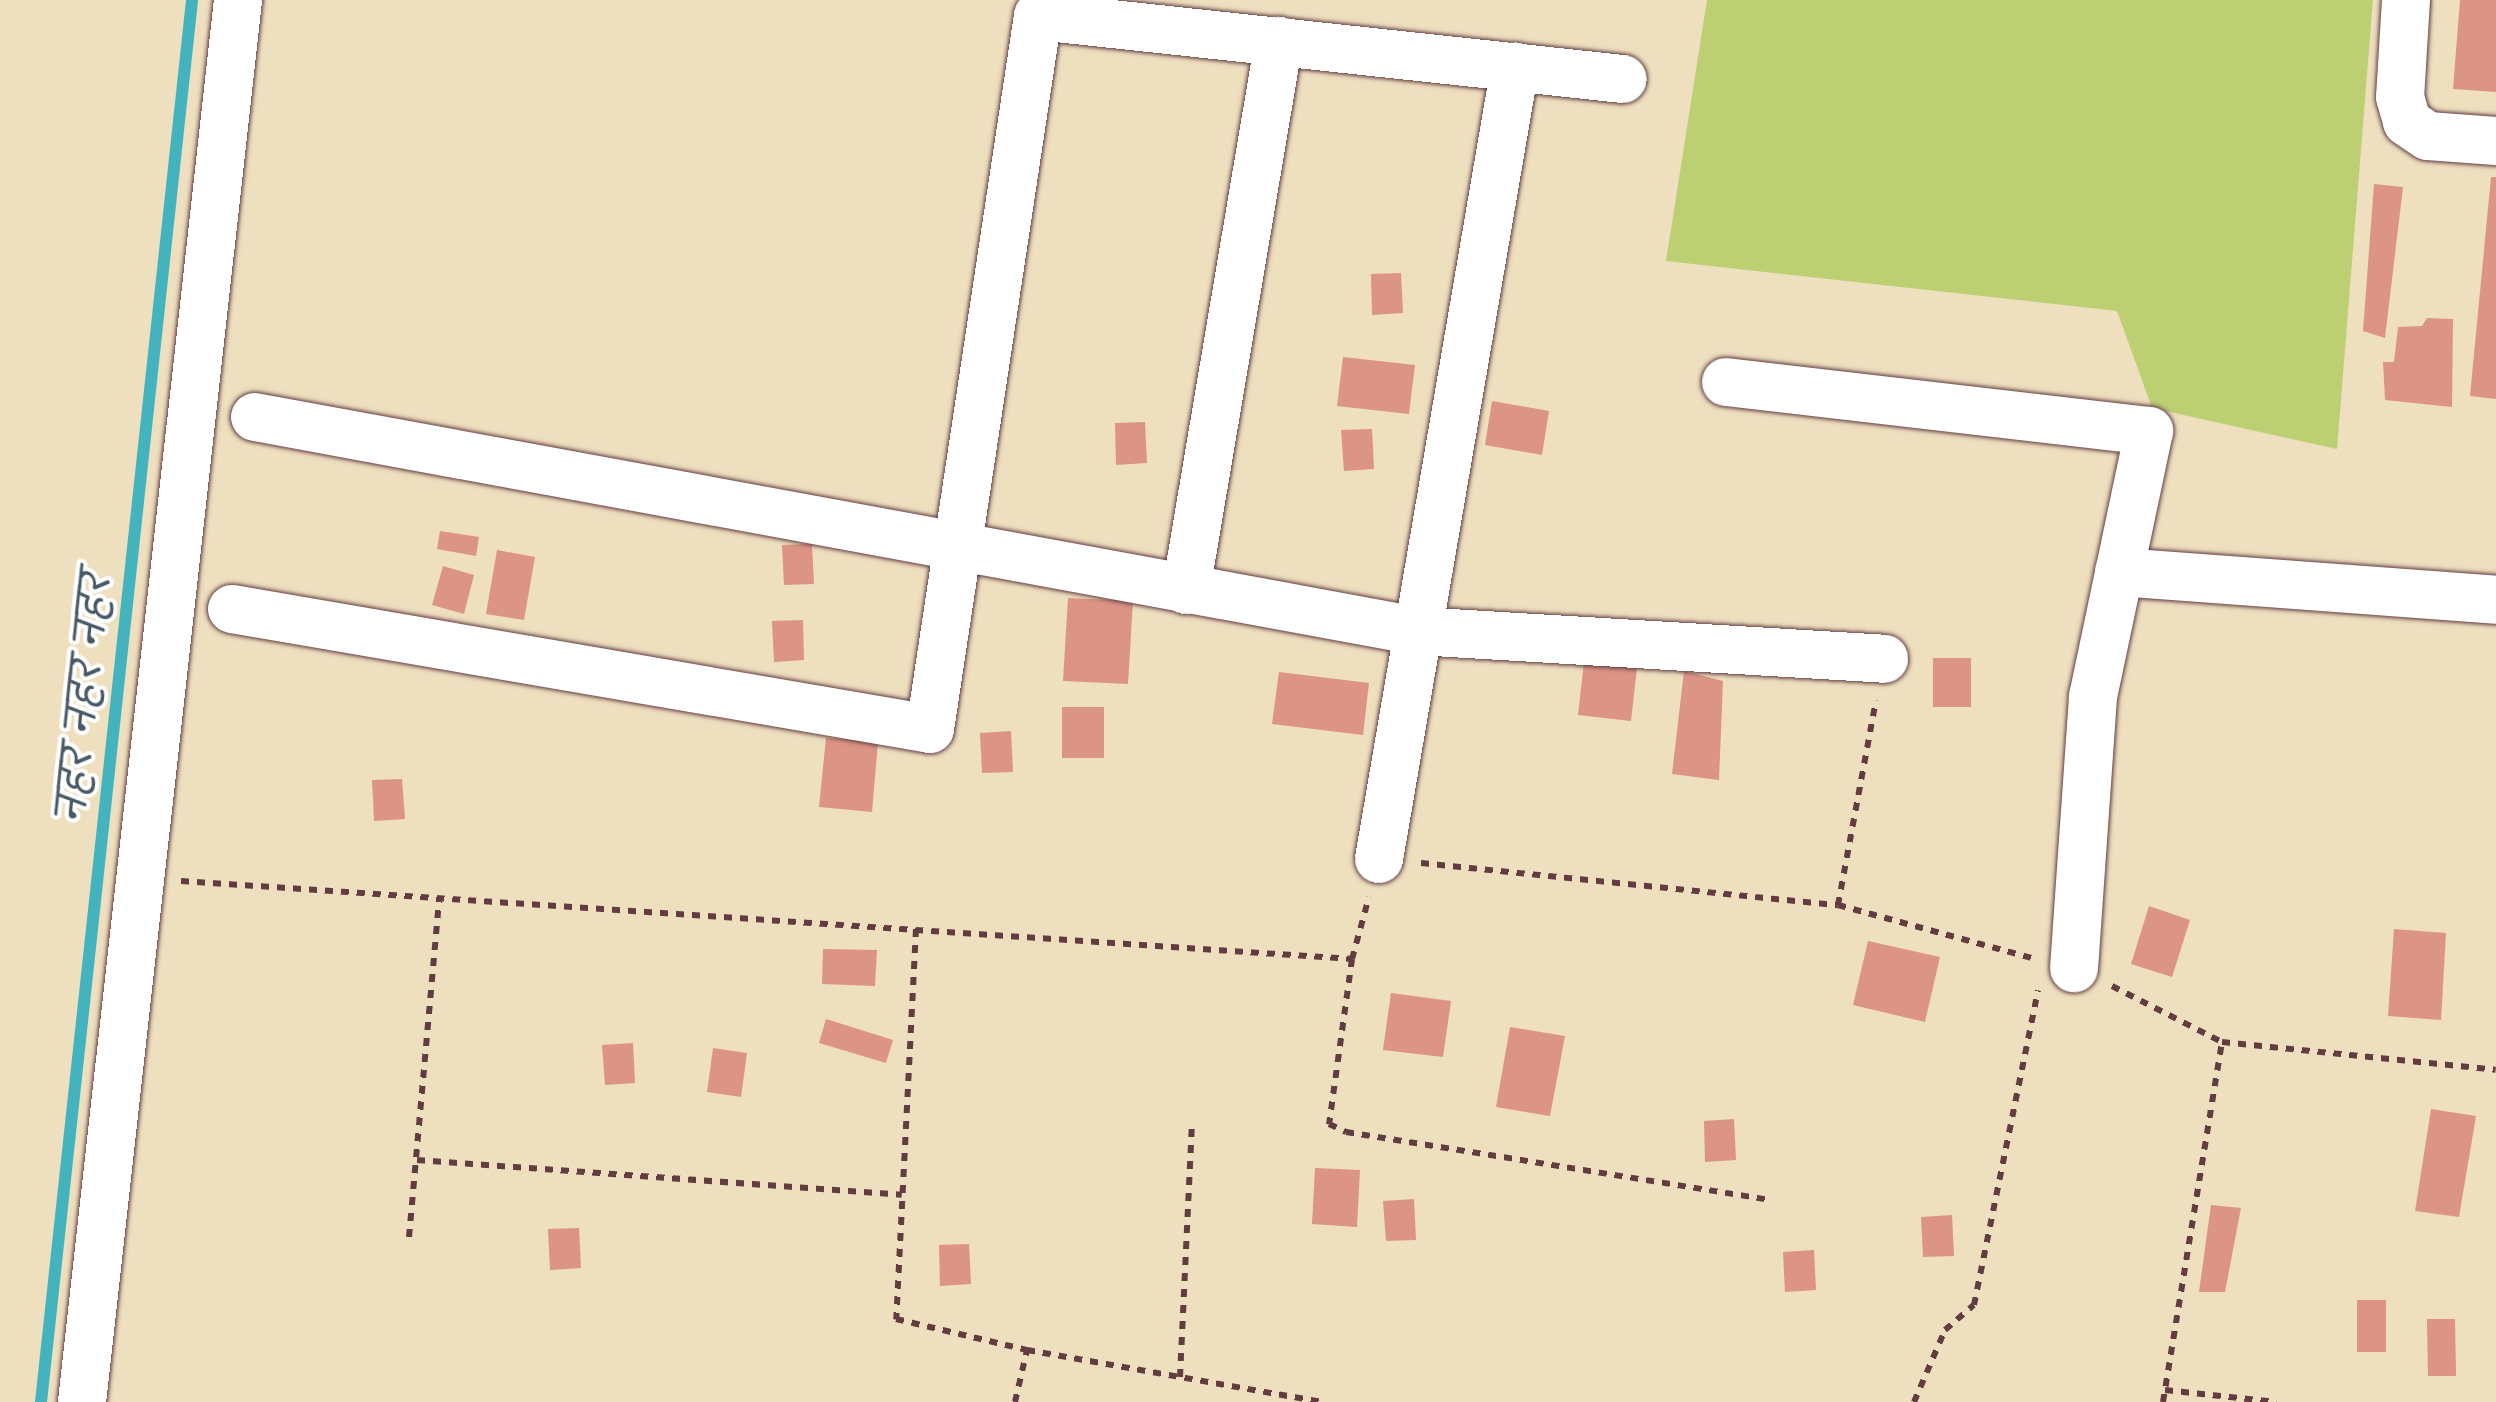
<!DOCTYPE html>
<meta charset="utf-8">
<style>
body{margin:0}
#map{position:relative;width:2496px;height:1402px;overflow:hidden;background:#eedfbf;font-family:"Comic Neue","Playpen Sans Deva",sans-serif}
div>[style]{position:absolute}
.green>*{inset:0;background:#bcd073}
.stream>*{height:12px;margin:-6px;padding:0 6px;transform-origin:6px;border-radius:6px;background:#43b3bd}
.building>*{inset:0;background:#dc9485}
.path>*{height:6px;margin-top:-3px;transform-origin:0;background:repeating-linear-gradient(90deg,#633c41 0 8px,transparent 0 16px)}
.roads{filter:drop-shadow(0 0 2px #633c41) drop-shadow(0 0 2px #633c41)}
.minor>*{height:48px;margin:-24px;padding:0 24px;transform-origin:24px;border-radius:24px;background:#fff}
span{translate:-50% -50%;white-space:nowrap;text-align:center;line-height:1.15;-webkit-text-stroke:8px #fff;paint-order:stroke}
.water-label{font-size:40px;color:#475a65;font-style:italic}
</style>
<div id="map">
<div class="green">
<i style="clip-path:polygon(1707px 0,2373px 0,2337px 449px,2152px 408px,2117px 311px,1666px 261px)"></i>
</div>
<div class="stream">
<i style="left:41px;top:1402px;width:1410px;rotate:-83.85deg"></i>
</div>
<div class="building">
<i style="clip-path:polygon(2460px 0,2496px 0,2496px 92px,2453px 89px)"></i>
<i style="clip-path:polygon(2491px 177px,2496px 177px,2496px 399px,2470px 396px)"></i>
<i style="clip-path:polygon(2374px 184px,2403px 187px,2385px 338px,2363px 331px)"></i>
<i style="clip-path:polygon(1401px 273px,1403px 313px,1372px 315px,1371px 274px)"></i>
<i style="clip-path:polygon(2427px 318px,2453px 319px,2452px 407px,2385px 400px,2383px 362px,2394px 362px,2398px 327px,2422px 326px)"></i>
<i style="clip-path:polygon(1343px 357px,1415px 365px,1409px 414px,1337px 406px)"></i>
<i style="clip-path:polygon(1492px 401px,1549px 411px,1542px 455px,1485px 445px)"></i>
<i style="clip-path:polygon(1145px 422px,1147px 463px,1116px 465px,1115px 423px)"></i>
<i style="clip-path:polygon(1372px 429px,1374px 469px,1344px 471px,1341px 430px)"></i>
<i style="clip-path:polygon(440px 531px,479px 537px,476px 556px,437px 549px)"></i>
<i style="clip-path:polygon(812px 544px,814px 584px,784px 585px,782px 545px)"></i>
<i style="clip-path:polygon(497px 550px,535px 557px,524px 620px,486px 614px)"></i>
<i style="clip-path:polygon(443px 566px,474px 575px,464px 614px,432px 605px)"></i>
<i style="clip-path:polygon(1068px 598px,1133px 601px,1128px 684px,1063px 681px)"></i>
<i style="clip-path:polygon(803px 620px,804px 660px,774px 662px,772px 621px)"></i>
<i style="clip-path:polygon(1933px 658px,1971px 658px,1971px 707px,1933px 707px)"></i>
<i style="clip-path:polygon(1584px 662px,1637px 668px,1631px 721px,1578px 715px)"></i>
<i style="clip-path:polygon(1684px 671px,1723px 681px,1719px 780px,1672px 774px)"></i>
<i style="clip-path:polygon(1279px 672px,1369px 683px,1363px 735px,1272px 724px)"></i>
<i style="clip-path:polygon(1062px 707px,1104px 707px,1104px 758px,1062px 758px)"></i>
<i style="clip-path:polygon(1011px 731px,1013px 772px,982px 773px,980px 733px)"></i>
<i style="clip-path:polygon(826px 738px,878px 742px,872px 812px,819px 807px)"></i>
<i style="clip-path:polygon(402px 779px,405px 819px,374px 821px,372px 780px)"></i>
<i style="clip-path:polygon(2149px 906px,2190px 920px,2172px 977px,2131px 964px)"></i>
<i style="clip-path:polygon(2394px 929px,2446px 933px,2441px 1020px,2388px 1016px)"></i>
<i style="clip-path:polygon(1868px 941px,1940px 957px,1925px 1022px,1853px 1005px)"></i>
<i style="clip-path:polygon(823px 949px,877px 950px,875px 986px,822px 984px)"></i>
<i style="clip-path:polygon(1391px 993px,1451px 1001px,1443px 1057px,1383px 1050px)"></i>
<i style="clip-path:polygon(826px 1019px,893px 1040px,886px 1063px,819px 1043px)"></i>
<i style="clip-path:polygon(1510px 1027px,1565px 1036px,1550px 1116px,1496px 1107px)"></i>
<i style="clip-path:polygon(633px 1043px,635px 1083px,605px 1085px,602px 1045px)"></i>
<i style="clip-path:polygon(713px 1048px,747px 1053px,741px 1097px,707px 1092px)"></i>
<i style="clip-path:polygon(2431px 1109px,2476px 1116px,2459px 1217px,2415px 1211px)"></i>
<i style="clip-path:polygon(1734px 1119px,1736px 1160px,1705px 1162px,1704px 1121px)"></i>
<i style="clip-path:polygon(1315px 1168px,1360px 1170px,1357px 1227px,1312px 1224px)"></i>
<i style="clip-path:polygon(1414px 1199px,1416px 1240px,1386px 1241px,1383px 1201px)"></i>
<i style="clip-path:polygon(2211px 1205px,2241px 1208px,2225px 1292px,2199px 1292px)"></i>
<i style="clip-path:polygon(1952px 1215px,1954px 1256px,1923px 1257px,1921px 1217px)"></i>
<i style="clip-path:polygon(579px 1228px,581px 1268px,550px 1270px,548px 1229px)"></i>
<i style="clip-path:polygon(969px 1244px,971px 1284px,940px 1286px,939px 1245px)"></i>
<i style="clip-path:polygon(1814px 1250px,1816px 1290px,1785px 1292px,1783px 1252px)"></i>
<i style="clip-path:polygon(2357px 1300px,2386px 1300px,2386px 1352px,2357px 1352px)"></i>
<i style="clip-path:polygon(2427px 1319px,2455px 1319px,2456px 1376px,2428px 1376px)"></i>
</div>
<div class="path">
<i style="left:1421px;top:863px;width:419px;rotate:5.8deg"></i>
<i style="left:1838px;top:905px;width:204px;rotate:15.3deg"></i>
<i style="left:181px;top:881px;width:1174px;rotate:3.81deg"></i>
<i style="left:1352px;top:959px;width:64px;rotate:-74.7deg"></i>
<i style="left:1838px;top:905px;width:208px;rotate:-79.5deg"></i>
<i style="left:916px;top:929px;width:391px;rotate:92.9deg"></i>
<i style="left:896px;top:1319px;width:135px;rotate:13.3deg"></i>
<i style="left:1027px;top:1350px;width:301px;rotate:10deg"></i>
<i style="left:1352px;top:959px;width:167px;rotate:97.9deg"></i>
<i style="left:1329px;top:1124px;width:19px;rotate:25deg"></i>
<i style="left:1346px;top:1132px;width:429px;rotate:9.1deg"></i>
<i style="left:2112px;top:986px;width:123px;rotate:27deg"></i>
<i style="left:2222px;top:1042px;width:275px;rotate:5.8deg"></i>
<i style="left:417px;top:1160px;width:486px;rotate:4.1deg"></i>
<i style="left:409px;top:1237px;width:340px;rotate:-84.9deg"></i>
<i style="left:1180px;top:1377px;width:255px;rotate:-87.3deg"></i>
<i style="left:2165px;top:1390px;width:112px;rotate:6.2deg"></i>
<i style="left:1015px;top:1402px;width:53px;rotate:-77deg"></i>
<i style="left:1914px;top:1402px;width:78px;rotate:-66.7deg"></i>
<i style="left:1945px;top:1330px;width:38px;rotate:-41deg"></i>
<i style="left:1974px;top:1305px;width:321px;rotate:-78.5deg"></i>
<i style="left:2163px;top:1402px;width:365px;rotate:-80.7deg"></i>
</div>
<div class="roads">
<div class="minor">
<i style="left:2406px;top:0;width:97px;rotate:93.5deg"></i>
<i style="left:2400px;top:97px;width:26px;rotate:74deg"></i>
<i style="left:2407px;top:122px;width:25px;rotate:34deg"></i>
<i style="left:2428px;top:136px;width:68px;rotate:4.2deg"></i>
<i style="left:1726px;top:382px;width:426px;rotate:6.6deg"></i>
<i style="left:2149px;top:431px;width:272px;rotate:101.9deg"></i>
<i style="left:2093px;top:697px;width:272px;rotate:94deg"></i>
<i style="left:255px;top:417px;width:1182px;rotate:10.43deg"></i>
<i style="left:1417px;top:631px;width:468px;rotate:3.4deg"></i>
<i style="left:2119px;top:572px;width:378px;rotate:4.2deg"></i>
<i style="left:1186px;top:590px;width:557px;rotate:-80.39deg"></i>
<i style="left:232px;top:609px;width:708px;rotate:9.75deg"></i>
<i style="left:930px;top:729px;width:721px;rotate:-81.39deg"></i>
<i style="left:1038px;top:16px;width:588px;rotate:6.15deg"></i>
<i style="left:1379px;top:859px;width:804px;rotate:-80.26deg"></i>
<i style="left:82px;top:1402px;width:1411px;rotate:-83.65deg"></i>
</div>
</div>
<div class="water-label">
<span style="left:84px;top:698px;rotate:-84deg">नहर नहर नहर</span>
</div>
</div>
